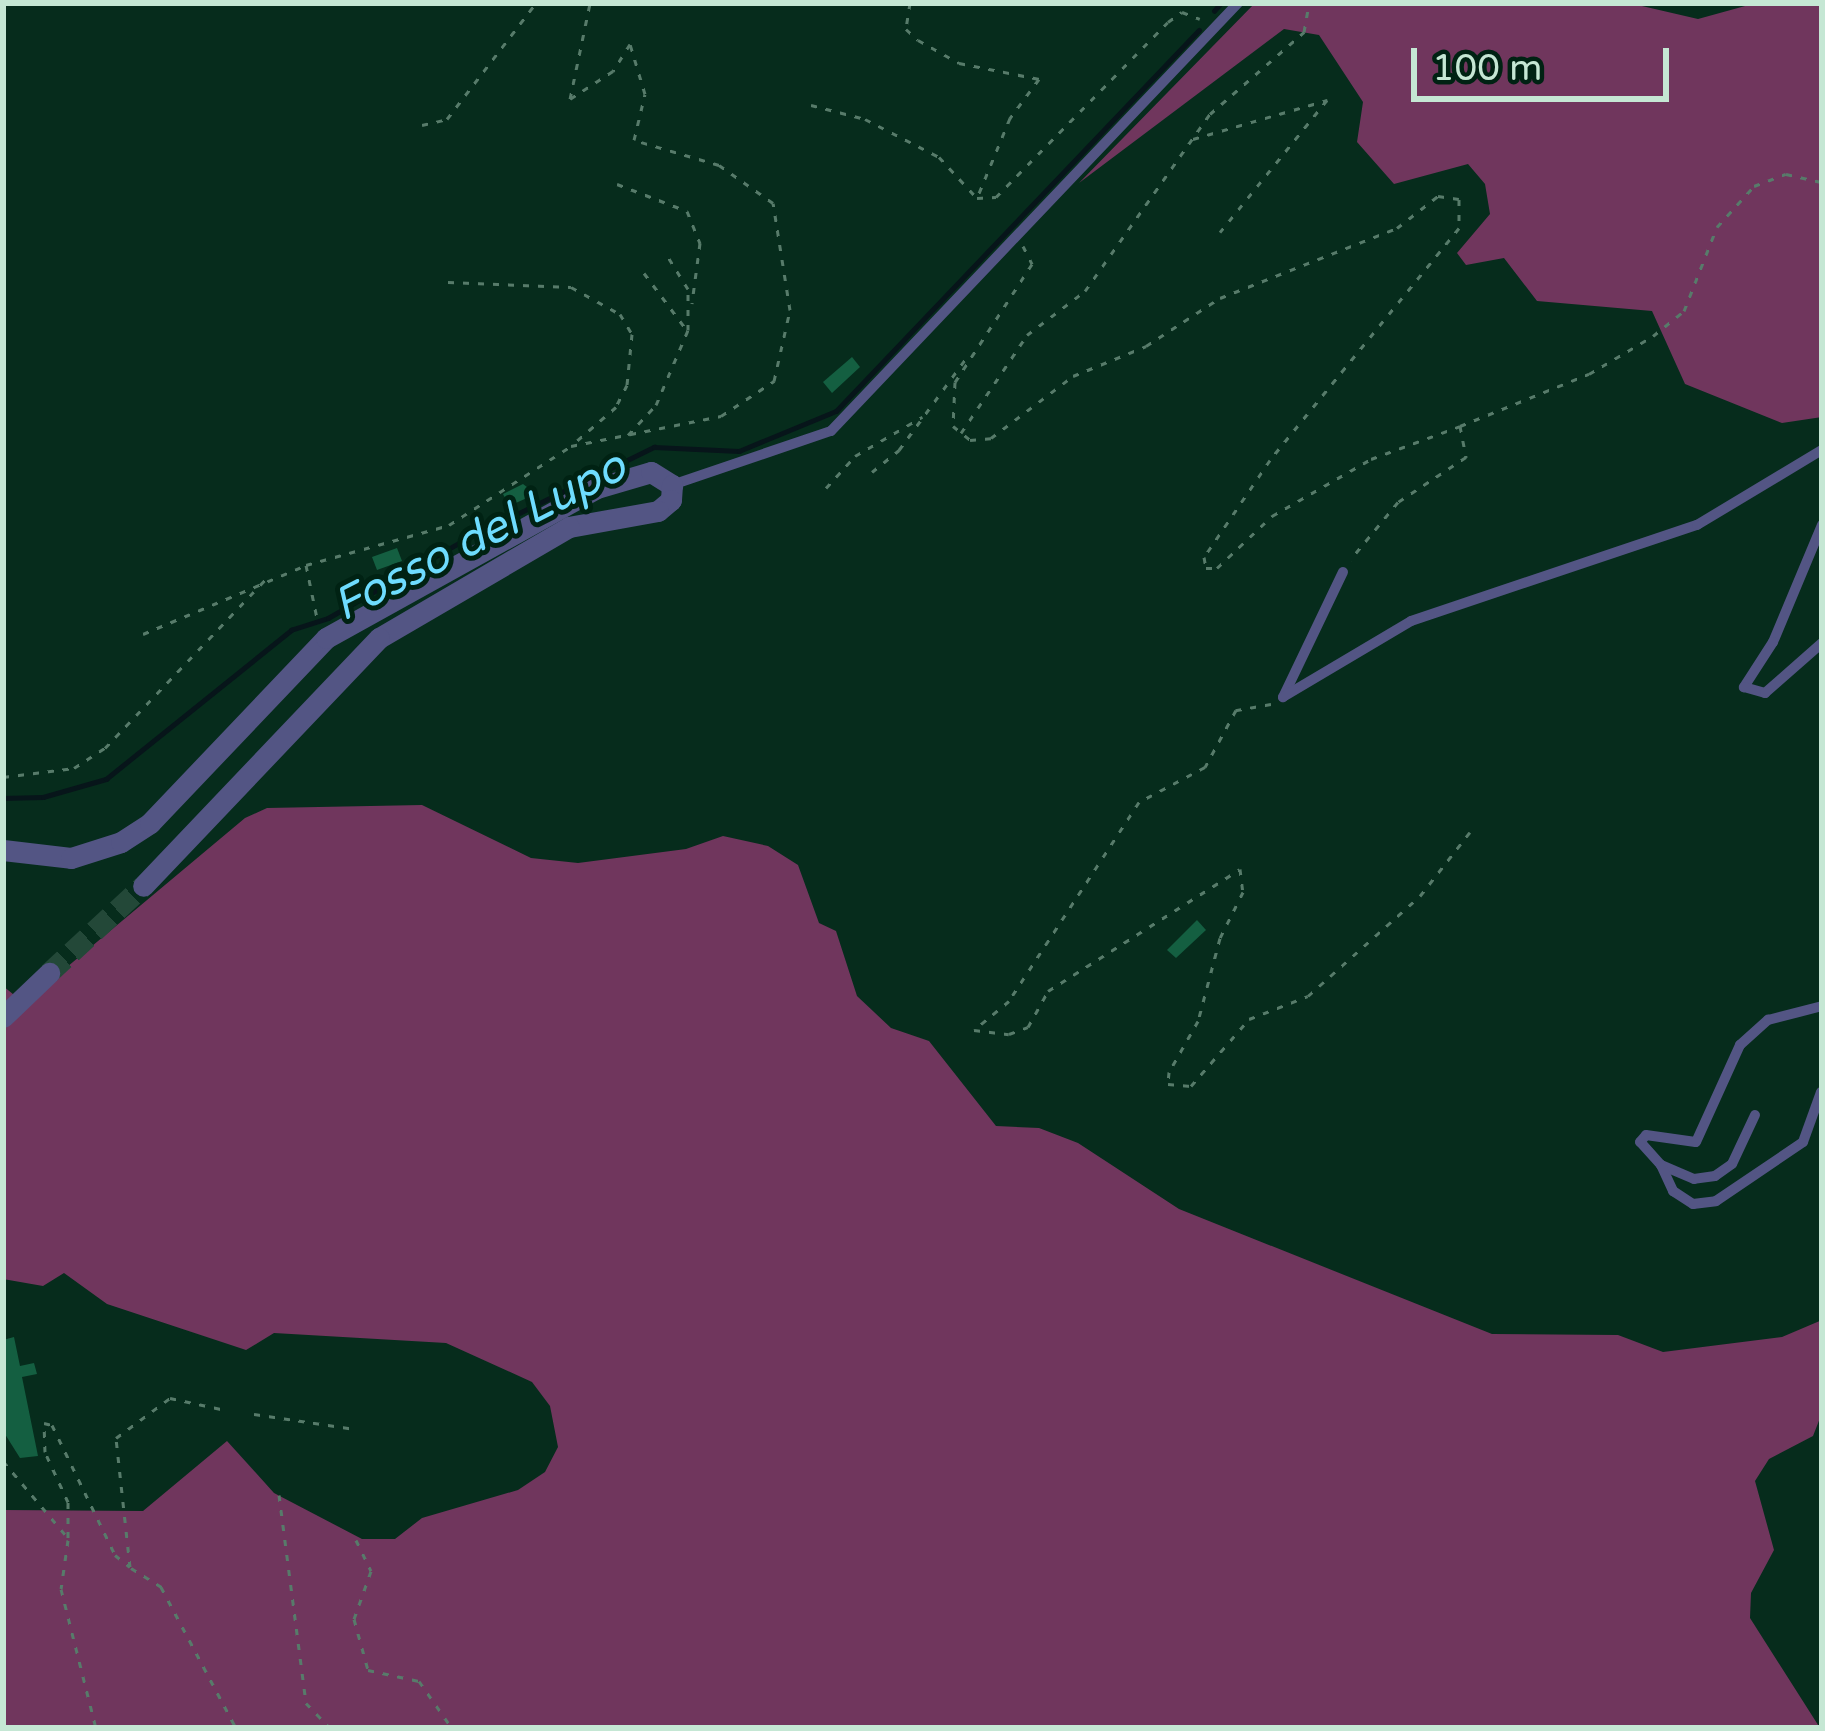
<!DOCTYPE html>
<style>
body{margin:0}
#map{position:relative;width:1825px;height:1731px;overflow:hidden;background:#062c1c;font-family:"Varela Round",sans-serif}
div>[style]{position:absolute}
.green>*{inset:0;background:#70365d}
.stream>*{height:4.5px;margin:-2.25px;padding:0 2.25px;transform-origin:2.25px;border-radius:2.25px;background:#07151a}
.building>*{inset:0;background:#145f41}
.minor-tunnel>*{height:21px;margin-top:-10.5px;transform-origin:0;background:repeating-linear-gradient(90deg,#234838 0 21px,transparent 0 31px)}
.path>*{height:3px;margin-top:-1.5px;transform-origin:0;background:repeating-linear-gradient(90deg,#577b6a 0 6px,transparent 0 15px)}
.service>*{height:10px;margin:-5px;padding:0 5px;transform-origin:5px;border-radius:5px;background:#535584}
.minor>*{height:21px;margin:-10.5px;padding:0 10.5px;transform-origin:10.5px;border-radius:10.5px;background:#535584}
span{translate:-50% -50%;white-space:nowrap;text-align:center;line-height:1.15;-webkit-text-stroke:10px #002213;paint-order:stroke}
.water-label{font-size:45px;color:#6edcfe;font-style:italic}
.frame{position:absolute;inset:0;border:6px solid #c5e7d4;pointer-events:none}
.scale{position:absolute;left:1411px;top:48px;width:258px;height:54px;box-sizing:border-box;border:6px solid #c5e7d4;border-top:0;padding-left:15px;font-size:36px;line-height:42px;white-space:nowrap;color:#c5e7d4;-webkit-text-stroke:9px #002213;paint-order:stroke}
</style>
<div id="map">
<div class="green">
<i style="clip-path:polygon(1255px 3px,1629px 3px,1698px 19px,1756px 3px,1822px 3px,1822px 417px,1782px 423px,1685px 384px,1652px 311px,1537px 301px,1504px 258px,1466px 265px,1457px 253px,1490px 214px,1485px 184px,1468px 164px,1394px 184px,1357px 142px,1363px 102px,1319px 35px,1284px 29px,1079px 183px)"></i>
<i style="clip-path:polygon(422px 805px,531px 858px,578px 863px,686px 849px,723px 836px,768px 846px,798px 865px,819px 923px,836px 931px,857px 996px,891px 1028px,929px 1041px,996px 1126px,1039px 1128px,1078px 1143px,1179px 1209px,1492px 1334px,1618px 1335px,1663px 1352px,1782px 1337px,1822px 1320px,1822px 1413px,1813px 1436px,1769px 1459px,1755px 1481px,1774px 1550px,1751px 1593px,1750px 1618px,1820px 1728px,3px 1728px,3px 1510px,143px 1511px,227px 1441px,274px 1493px,362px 1539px,395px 1539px,422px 1518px,518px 1490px,545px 1472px,558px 1447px,550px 1406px,532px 1382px,446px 1343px,274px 1333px,246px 1350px,107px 1304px,64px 1273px,43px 1286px,3px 1279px,3px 986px,24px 1003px,245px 818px,267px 808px)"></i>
</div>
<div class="stream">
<i style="left:1214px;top:11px;width:11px;rotate:-49deg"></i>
<i style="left:3px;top:798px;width:40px;rotate:-1.4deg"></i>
<i style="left:43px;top:797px;width:66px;rotate:-15.9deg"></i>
<i style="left:106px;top:779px;width:238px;rotate:-38.8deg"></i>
<i style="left:291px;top:630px;width:39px;rotate:-18deg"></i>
<i style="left:328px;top:618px;width:157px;rotate:-29.8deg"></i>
<i style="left:464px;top:540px;width:212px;rotate:-26.1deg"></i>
<i style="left:654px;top:447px;width:85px;rotate:2.7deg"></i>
<i style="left:739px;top:451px;width:105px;rotate:-22.4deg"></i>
<i style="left:836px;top:411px;width:526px;rotate:-46.39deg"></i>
</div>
<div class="building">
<i style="clip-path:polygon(852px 357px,860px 367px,832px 393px,823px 382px)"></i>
<i style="clip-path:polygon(523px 484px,536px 494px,509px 506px,503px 494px)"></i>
<i style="clip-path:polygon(397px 548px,402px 561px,377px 570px,372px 557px)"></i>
<i style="clip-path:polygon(1197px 920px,1206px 930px,1176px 958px,1167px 950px)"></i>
<i style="clip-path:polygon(14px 1337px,20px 1366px,34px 1363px,37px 1374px,22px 1377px,38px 1456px,20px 1458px,3px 1431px,3px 1340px)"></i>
</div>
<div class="minor-tunnel">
<i style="left:49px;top:973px;width:128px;rotate:-42.8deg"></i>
</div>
<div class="path">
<i style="left:910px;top:3px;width:26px;rotate:99deg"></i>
<i style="left:906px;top:29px;width:16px;rotate:43deg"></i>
<i style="left:918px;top:40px;width:47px;rotate:29.3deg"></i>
<i style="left:959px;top:63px;width:82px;rotate:11.3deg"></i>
<i style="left:1039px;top:79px;width:49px;rotate:126.6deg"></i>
<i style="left:1010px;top:118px;width:87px;rotate:112.4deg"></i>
<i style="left:977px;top:198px;width:19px;rotate:-3deg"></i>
<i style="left:996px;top:197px;width:245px;rotate:-45.5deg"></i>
<i style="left:1168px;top:22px;width:17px;rotate:-36deg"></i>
<i style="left:1182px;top:12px;width:19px;rotate:21deg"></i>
<i style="left:811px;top:105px;width:56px;rotate:14.5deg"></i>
<i style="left:865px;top:119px;width:83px;rotate:27.2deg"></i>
<i style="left:939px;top:157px;width:54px;rotate:47.2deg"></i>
<i style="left:422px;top:125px;width:26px;rotate:-13deg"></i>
<i style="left:447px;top:119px;width:146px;rotate:-52.5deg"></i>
<i style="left:1193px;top:139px;width:140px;rotate:-16.2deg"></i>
<i style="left:1327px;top:100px;width:170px;rotate:129deg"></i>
<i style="left:617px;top:184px;width:75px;rotate:21.1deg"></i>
<i style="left:687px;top:211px;width:35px;rotate:68deg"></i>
<i style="left:700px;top:243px;width:61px;rotate:97.6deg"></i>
<i style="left:1023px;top:246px;width:20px;rotate:63deg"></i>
<i style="left:1032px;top:264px;width:141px;rotate:123.1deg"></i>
<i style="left:955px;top:382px;width:44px;rotate:92.6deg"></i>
<i style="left:953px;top:426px;width:22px;rotate:39deg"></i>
<i style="left:970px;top:440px;width:21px;rotate:-5deg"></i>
<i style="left:991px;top:438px;width:103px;rotate:-37.1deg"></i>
<i style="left:1073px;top:376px;width:79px;rotate:-22.3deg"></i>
<i style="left:1146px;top:346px;width:88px;rotate:-33deg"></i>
<i style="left:1220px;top:298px;width:190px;rotate:-21.6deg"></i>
<i style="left:1397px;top:228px;width:52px;rotate:-38deg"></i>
<i style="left:1438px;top:196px;width:21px;rotate:8deg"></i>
<i style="left:1459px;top:199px;width:29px;rotate:90deg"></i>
<i style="left:1459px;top:228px;width:299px;rotate:129.2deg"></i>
<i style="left:1270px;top:460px;width:117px;rotate:124.2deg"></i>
<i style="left:1204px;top:557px;width:11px;rotate:80deg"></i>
<i style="left:1206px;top:568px;width:11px"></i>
<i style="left:1217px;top:568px;width:76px;rotate:-43.4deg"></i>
<i style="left:1272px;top:516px;width:114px;rotate:-29.9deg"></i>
<i style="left:1371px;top:459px;width:95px;rotate:-20.3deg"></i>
<i style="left:1460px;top:426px;width:32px;rotate:79deg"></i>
<i style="left:1466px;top:457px;width:82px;rotate:146.5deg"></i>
<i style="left:1398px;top:502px;width:75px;rotate:129.6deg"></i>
<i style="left:644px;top:273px;width:70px;rotate:53.1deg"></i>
<i style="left:448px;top:282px;width:123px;rotate:2.3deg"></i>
<i style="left:571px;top:287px;width:56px;rotate:28.9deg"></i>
<i style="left:620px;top:314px;width:23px;rotate:59deg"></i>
<i style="left:632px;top:334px;width:51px;rotate:95.6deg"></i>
<i style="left:627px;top:385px;width:25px;rotate:117deg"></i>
<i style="left:616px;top:407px;width:58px;rotate:139.2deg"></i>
<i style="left:1460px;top:426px;width:139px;rotate:-22deg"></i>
<i style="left:1589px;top:374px;width:74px;rotate:-30.7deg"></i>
<i style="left:1653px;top:336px;width:40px;rotate:-39deg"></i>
<i style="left:1684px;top:311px;width:90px;rotate:-68.6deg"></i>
<i style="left:1717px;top:227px;width:55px;rotate:-47.9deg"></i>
<i style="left:1754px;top:186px;width:34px;rotate:-21deg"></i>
<i style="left:1786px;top:174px;width:37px;rotate:13deg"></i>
<i style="left:961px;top:433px;width:118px;rotate:-56deg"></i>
<i style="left:1027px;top:335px;width:73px;rotate:-37.2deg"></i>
<i style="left:1085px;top:291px;width:217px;rotate:-54.8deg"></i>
<i style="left:1210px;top:114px;width:125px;rotate:-41.1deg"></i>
<i style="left:1304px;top:32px;width:29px;rotate:-80deg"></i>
<i style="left:628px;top:435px;width:41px;rotate:-47deg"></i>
<i style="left:656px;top:405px;width:82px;rotate:-66.9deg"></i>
<i style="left:688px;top:330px;width:41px;rotate:-90deg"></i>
<i style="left:688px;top:289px;width:44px;rotate:-121.9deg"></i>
<i style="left:872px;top:472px;width:35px;rotate:-39deg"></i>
<i style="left:899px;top:450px;width:115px;rotate:-53.8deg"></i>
<i style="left:826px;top:488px;width:43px;rotate:-47.8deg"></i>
<i style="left:855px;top:456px;width:78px;rotate:-30.2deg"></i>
<i style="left:306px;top:565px;width:148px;rotate:-15.6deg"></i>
<i style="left:449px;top:525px;width:145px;rotate:-32.9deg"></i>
<i style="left:571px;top:446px;width:153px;rotate:-11.3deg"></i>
<i style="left:721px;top:416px;width:64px;rotate:-33.4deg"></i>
<i style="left:774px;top:381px;width:73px;rotate:-77.3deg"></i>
<i style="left:790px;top:310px;width:108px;rotate:-99deg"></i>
<i style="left:773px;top:203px;width:66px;rotate:-144.9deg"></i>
<i style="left:719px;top:165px;width:89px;rotate:-163.6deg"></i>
<i style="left:634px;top:140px;width:47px;rotate:-76.6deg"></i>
<i style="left:645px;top:94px;width:52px;rotate:-106.7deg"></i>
<i style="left:630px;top:44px;width:32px;rotate:122deg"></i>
<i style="left:613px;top:71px;width:51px;rotate:146.9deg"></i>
<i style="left:570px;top:99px;width:98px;rotate:-78.2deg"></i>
<i style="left:143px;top:634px;width:177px;rotate:-22.9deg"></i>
<i style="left:306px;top:565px;width:54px;rotate:78.3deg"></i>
<i style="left:1271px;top:704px;width:36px;rotate:170deg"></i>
<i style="left:1236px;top:710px;width:65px;rotate:118.5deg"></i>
<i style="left:1205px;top:767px;width:75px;rotate:152.1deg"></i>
<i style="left:1139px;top:802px;width:238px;rotate:123.2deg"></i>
<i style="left:1009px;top:1001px;width:45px;rotate:140.4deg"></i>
<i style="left:974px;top:1030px;width:35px;rotate:7deg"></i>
<i style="left:1009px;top:1034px;width:20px;rotate:-20deg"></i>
<i style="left:1028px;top:1027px;width:41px;rotate:-60.9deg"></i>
<i style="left:1048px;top:991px;width:227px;rotate:-32.4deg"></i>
<i style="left:1240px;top:869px;width:23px;rotate:83deg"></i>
<i style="left:1243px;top:892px;width:51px;rotate:116.6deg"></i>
<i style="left:1220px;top:938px;width:86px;rotate:104.8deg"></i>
<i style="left:1198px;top:1021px;width:59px;rotate:119.6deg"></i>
<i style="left:1169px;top:1072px;width:12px;rotate:95deg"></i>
<i style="left:1168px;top:1084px;width:23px;rotate:5deg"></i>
<i style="left:1191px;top:1086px;width:89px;rotate:-49.1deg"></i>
<i style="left:1249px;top:1019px;width:63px;rotate:-21.3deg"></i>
<i style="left:1308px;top:996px;width:150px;rotate:-41.8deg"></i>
<i style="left:1420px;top:896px;width:81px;rotate:-52deg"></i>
<i style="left:3px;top:777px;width:72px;rotate:-7.2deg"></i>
<i style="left:74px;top:768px;width:37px;rotate:-33deg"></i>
<i style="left:105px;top:748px;width:233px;rotate:-46.4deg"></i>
<i style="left:3px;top:1375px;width:31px;rotate:90deg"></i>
<i style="left:254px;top:1414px;width:102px;rotate:8.4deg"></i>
<i style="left:3px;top:1461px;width:101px;rotate:49.8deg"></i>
<i style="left:68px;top:1538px;width:36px;rotate:-90deg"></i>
<i style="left:68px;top:1502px;width:55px;rotate:-114.7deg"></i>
<i style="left:45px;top:1452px;width:29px;rotate:-92deg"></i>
<i style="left:44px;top:1423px;width:8px;rotate:14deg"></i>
<i style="left:52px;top:1425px;width:144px;rotate:64.1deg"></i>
<i style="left:115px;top:1555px;width:19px;rotate:39deg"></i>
<i style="left:130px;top:1567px;width:130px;rotate:-96.2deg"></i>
<i style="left:116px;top:1438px;width:67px;rotate:-36.5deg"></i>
<i style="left:170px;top:1398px;width:52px;rotate:12.2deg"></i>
<i style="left:279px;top:1495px;width:210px;rotate:82.6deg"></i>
<i style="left:306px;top:1703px;width:35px;rotate:46deg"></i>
<i style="left:68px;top:1540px;width:49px;rotate:98.1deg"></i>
<i style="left:61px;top:1589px;width:143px;rotate:75.9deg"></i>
<i style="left:356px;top:1540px;width:34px;rotate:64deg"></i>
<i style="left:371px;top:1571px;width:51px;rotate:109.5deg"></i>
<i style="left:354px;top:1619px;width:53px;rotate:74.6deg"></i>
<i style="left:368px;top:1670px;width:52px;rotate:12.2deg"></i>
<i style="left:419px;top:1681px;width:52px;rotate:55.1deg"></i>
<i style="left:131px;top:1568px;width:36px;rotate:32deg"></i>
<i style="left:161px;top:1587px;width:160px;rotate:62deg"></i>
</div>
<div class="service">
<i style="left:672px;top:485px;width:168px;rotate:-18.8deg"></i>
<i style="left:831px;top:431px;width:591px;rotate:-46.44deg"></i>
<i style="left:1822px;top:525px;width:127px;rotate:112.7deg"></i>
<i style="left:1773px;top:642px;width:54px;rotate:122.8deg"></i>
<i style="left:1744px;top:687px;width:22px;rotate:16deg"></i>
<i style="left:1765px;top:693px;width:76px;rotate:-41.3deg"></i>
<i style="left:1343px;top:572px;width:139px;rotate:115.6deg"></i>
<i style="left:1283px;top:697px;width:149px;rotate:-30.7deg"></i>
<i style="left:1411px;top:621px;width:302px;rotate:-18.6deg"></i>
<i style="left:1697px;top:525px;width:146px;rotate:-31deg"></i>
<i style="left:1755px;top:1115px;width:54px;rotate:115.1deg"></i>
<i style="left:1732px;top:1164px;width:21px;rotate:145deg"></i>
<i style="left:1715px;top:1176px;width:21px;rotate:172deg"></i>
<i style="left:1694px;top:1179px;width:36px;rotate:-157deg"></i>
<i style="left:1661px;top:1165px;width:31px;rotate:-132deg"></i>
<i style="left:1640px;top:1142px;width:9px;rotate:-49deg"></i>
<i style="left:1646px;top:1135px;width:50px;rotate:8deg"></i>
<i style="left:1696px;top:1142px;width:107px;rotate:-65.6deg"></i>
<i style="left:1740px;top:1045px;width:38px;rotate:-42deg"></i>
<i style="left:1768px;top:1020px;width:56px;rotate:-14.5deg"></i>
<i style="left:1661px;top:1165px;width:29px;rotate:65deg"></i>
<i style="left:1673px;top:1191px;width:24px;rotate:33deg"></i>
<i style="left:1693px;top:1204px;width:23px;rotate:-7deg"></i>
<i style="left:1716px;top:1201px;width:105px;rotate:-34.1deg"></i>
<i style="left:1803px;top:1142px;width:53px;rotate:-70.2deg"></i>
</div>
<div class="minor">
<i style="left:3px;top:850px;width:68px;rotate:6.7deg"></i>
<i style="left:71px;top:858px;width:52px;rotate:-17.7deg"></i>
<i style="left:121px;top:842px;width:35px;rotate:-33deg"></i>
<i style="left:150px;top:823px;width:255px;rotate:-46.4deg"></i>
<i style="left:326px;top:638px;width:310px;rotate:-29deg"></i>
<i style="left:597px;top:488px;width:56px;rotate:-16.5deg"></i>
<i style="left:651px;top:472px;width:25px;rotate:32deg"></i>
<i style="left:672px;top:485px;width:15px;rotate:94deg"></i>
<i style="left:671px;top:500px;width:17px;rotate:140deg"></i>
<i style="left:658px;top:511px;width:90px;rotate:169.8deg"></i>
<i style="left:569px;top:527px;width:220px;rotate:149.7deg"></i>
<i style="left:379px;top:638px;width:342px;rotate:133.6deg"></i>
<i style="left:3px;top:1017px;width:64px;rotate:-43.7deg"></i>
</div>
<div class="water-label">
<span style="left:480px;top:537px;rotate:-27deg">Fosso del Lupo</span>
</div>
<div class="frame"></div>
<div class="scale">100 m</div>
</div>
